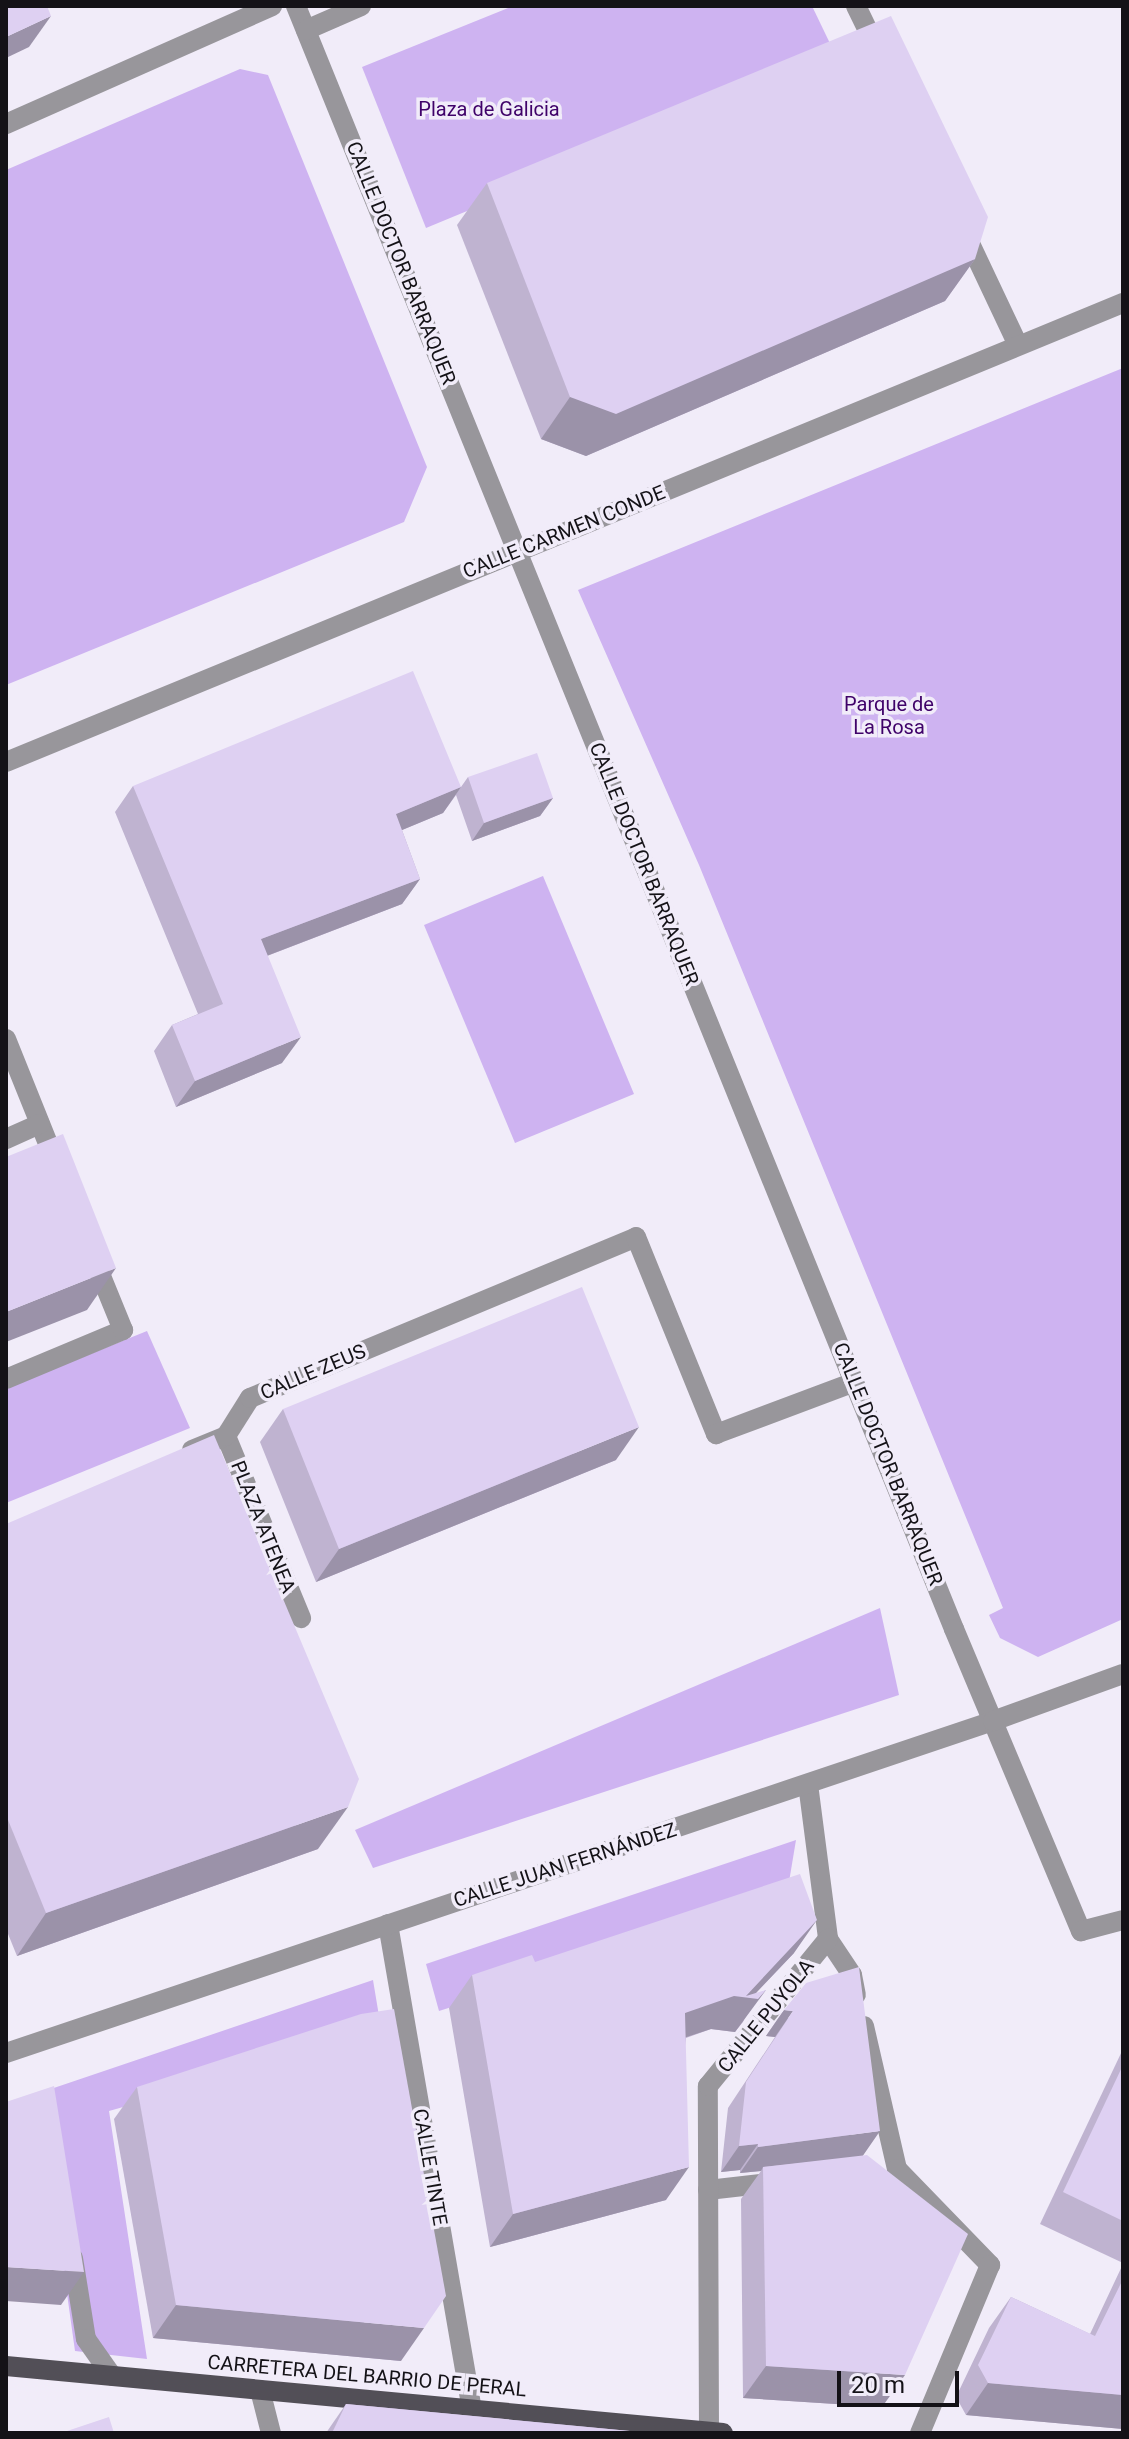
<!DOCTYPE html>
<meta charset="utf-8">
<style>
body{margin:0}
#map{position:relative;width:1129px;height:2439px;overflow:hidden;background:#f1ecf9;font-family:Roboto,sans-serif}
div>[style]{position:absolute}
.green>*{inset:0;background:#ceb3f1}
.minor>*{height:20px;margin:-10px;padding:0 10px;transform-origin:10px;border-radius:10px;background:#98969b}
.major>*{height:20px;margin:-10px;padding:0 10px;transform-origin:10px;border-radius:10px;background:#524f57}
.wall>*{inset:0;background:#bfb3d0}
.shaded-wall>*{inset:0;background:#9b92a9}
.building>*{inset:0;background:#ded0f2}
span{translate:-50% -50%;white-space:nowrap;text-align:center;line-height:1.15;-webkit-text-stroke:7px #f1ecf9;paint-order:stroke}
.park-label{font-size:20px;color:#3f0269}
.street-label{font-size:20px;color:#141217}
.frame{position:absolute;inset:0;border:8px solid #141217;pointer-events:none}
.scale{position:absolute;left:837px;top:2371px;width:122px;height:36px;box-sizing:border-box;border:4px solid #141217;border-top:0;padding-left:10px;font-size:24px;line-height:28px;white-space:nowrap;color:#141217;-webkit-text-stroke:6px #f1ecf9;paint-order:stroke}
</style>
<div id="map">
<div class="green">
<i style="clip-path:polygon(513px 6px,812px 6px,837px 58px,426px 228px,362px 67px)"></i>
<i style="clip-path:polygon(240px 69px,268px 75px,427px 467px,404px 522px,6px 685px,6px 170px)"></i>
<i style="clip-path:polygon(1123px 368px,1123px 1619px,1038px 1657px,1000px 1638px,989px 1615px,1003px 1608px,699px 865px,578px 590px)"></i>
<i style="clip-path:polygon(543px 876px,634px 1094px,515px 1143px,424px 925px)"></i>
<i style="clip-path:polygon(147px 1331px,190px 1428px,6px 1503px,6px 1388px)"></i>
<i style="clip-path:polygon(880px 1608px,899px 1695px,373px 1868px,355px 1830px)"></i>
<i style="clip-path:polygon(796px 1840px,786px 1900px,439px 2011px,426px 1964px)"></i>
<i style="clip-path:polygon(373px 1980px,382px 2034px,109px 2111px,147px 2359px,75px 2351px,39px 2093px)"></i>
</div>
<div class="minor">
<i style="left:296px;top:6px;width:1751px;rotate:67.93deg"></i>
<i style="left:954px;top:1629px;width:328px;rotate:67.2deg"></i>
<i style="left:1081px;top:1931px;width:43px;rotate:-14.7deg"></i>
<i style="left:856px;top:6px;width:48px;rotate:64deg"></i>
<i style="left:306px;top:30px;width:60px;rotate:-23.6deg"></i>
<i style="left:6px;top:124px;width:291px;rotate:-23.9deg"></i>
<i style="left:965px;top:233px;width:124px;rotate:64.7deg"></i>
<i style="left:6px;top:762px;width:1208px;rotate:-22.34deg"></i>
<i style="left:6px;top:1039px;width:137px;rotate:68.1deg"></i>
<i style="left:6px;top:1139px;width:37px;rotate:-24deg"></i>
<i style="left:6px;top:1379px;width:127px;rotate:-22.7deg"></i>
<i style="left:123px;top:1330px;width:77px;rotate:-112.2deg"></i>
<i style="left:226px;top:1436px;width:197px;rotate:67.6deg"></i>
<i style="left:192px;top:1450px;width:37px;rotate:-22deg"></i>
<i style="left:226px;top:1436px;width:45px;rotate:-57.7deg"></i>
<i style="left:250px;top:1398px;width:418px;rotate:-22.6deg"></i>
<i style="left:636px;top:1237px;width:213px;rotate:67.9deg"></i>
<i style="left:716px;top:1434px;width:147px;rotate:-20.6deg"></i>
<i style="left:808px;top:1784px;width:156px;rotate:82.6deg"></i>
<i style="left:828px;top:1939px;width:43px;rotate:56.3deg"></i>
<i style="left:852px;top:1975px;width:20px;rotate:79deg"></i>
<i style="left:388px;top:1924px;width:493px;rotate:80.2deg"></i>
<i style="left:864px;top:2026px;width:147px;rotate:77deg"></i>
<i style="left:897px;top:2169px;width:134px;rotate:45.9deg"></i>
<i style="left:990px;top:2265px;width:182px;rotate:112.6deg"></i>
<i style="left:6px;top:2053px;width:1041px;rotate:-18.59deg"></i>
<i style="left:993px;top:1721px;width:138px;rotate:-19.9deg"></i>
<i style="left:708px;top:2190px;width:70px;rotate:-6.5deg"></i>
<i style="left:73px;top:2258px;width:82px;rotate:80.9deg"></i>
<i style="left:86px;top:2339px;width:45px;rotate:54.9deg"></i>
<i style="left:260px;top:2390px;width:44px;rotate:75.7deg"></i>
<i style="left:709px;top:2432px;width:346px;rotate:-90.2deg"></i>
<i style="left:708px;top:2086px;width:190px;rotate:-50.8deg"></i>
</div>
<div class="major">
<i style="left:6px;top:2366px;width:720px;rotate:5.34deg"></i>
</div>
<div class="wall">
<i style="clip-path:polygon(487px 183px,975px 259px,945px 301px,586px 456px,541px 439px,457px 225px)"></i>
<i style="clip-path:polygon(468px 777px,553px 798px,540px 816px,472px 841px,456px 795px,443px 813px,402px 830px,420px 879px,402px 904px,267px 956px,282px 1063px,176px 1107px,154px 1051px,172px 1025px,198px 1014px,115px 812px,133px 786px,461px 787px)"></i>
<i style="clip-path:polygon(283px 1409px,616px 1460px,316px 1582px,260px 1442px)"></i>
<i style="clip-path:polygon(6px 1524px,318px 1849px,17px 1956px,6px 1929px)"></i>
<i style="clip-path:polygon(794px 1953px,757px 1992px,743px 2022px,735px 2032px,711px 2029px,686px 2038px,666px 2200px,490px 2247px,449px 2008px,472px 1975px,535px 1962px)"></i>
<i style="clip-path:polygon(784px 2010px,863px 2156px,882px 2407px,743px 2398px,741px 2199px,761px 2171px,740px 2173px,740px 2170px,721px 2172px,728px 2108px,775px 2037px,766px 2036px)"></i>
<i style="clip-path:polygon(1123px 2049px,1123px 2263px,1040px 2224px)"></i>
<i style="clip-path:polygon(137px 2087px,401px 2361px,153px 2338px,114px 2119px)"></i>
<i style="clip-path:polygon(1123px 2264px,1123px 2429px,966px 2415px,956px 2397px,989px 2328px,1011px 2297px,1090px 2334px)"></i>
<i style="clip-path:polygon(346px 2404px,651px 2433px,326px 2433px)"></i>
</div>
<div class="shaded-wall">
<i style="clip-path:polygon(51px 16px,29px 47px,6px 58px,6px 37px)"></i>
<i style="clip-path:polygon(975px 259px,945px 301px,586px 456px,541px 439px,570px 397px)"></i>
<i style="clip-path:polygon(461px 787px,443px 813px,378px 840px,396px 814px)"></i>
<i style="clip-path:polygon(553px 798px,540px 816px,472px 841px,484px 823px)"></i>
<i style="clip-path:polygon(420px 879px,402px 904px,243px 965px,261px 939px)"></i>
<i style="clip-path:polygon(301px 1037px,282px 1063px,176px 1107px,195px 1081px)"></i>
<i style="clip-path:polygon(116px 1268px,87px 1310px,6px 1342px,6px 1312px)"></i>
<i style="clip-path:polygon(639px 1427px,616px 1460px,316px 1582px,339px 1549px)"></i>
<i style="clip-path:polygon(348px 1807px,318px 1849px,17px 1956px,46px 1913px)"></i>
<i style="clip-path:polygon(817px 1920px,794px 1953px,751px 1998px,766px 1990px,735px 2032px,711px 2029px,662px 2045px,685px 2013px)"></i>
<i style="clip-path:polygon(784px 2010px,793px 2011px,775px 2037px,766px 2036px)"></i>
<i style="clip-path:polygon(880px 2131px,862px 2157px,763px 2167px,761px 2171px,740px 2173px,758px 2147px)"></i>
<i style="clip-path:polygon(758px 2144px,740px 2170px,721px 2172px,739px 2146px)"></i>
<i style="clip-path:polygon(689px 2167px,666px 2200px,490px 2247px,513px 2214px)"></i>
<i style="clip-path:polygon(6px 2267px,84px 2272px,61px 2305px,6px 2301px)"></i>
<i style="clip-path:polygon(176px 2305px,424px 2328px,401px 2361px,153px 2338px)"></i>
<i style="clip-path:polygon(766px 2366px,905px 2375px,882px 2407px,743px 2398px)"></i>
<i style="clip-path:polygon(988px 2383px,1123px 2395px,1123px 2429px,966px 2415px)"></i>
</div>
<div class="building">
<i style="clip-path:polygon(6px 6px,47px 6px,51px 16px,6px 37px)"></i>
<i style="clip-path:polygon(891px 16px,988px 217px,975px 259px,616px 414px,570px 397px,487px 183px)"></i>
<i style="clip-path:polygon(413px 671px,461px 787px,396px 814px,420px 879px,261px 939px,301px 1037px,195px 1081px,172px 1025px,223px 1004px,133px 786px)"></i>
<i style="clip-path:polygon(537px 753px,553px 798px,484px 823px,468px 777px)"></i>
<i style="clip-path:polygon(63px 1134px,116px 1268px,6px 1312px,6px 1157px)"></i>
<i style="clip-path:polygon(582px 1287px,639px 1427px,339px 1549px,283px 1409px)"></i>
<i style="clip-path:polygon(214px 1435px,359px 1779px,348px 1807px,46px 1913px,6px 1815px,6px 1524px)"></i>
<i style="clip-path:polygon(800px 1874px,817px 1920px,746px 1996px,766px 1990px,758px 1999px,734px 1996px,685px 2013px,689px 2167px,513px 2214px,472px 1975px,532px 1955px,535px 1962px)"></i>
<i style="clip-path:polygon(859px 1967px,880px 2131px,758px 2147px,758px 2144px,739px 2146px,746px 2082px,793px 2011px,784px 2010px,806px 1983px)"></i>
<i style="clip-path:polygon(394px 2009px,446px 2296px,424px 2328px,176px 2305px,137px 2087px,361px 2014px)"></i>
<i style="clip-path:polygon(1123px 2065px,1123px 2221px,1063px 2192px)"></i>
<i style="clip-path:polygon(54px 2086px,84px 2272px,6px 2267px,6px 2102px)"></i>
<i style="clip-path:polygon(867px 2155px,968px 2234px,905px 2375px,766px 2366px,763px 2167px)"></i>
<i style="clip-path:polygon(1123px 2279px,1123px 2395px,988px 2383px,978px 2365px,1011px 2297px,1095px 2336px)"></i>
<i style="clip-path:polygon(346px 2404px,651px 2433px,332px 2433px)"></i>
<i style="clip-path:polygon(109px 2417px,114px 2433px,61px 2433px)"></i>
</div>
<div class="park-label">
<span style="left:489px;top:109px">Plaza de Galicia</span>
<span style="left:889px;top:716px">Parque de<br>La Rosa</span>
</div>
<div class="street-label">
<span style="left:401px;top:263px;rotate:68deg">CALLE DOCTOR BARRAQUER</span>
<span style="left:564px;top:532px;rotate:-22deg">CALLE CARMEN CONDE</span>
<span style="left:644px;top:864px;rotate:68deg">CALLE DOCTOR BARRAQUER</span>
<span style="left:313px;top:1372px;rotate:-23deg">CALLE ZEUS</span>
<span style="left:888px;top:1464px;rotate:68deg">CALLE DOCTOR BARRAQUER</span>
<span style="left:263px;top:1527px;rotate:68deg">PLAZA ATENEA</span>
<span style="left:565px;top:1865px;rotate:-18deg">CALLE JUAN FERNÁNDEZ</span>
<span style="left:766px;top:2016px;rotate:-51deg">CALLE PUYOLA</span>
<span style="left:430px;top:2167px;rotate:80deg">CALLE TINTE</span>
<span style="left:367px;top:2376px;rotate:5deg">CARRETERA DEL BARRIO DE PERAL</span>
</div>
<div class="frame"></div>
<div class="scale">20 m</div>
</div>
